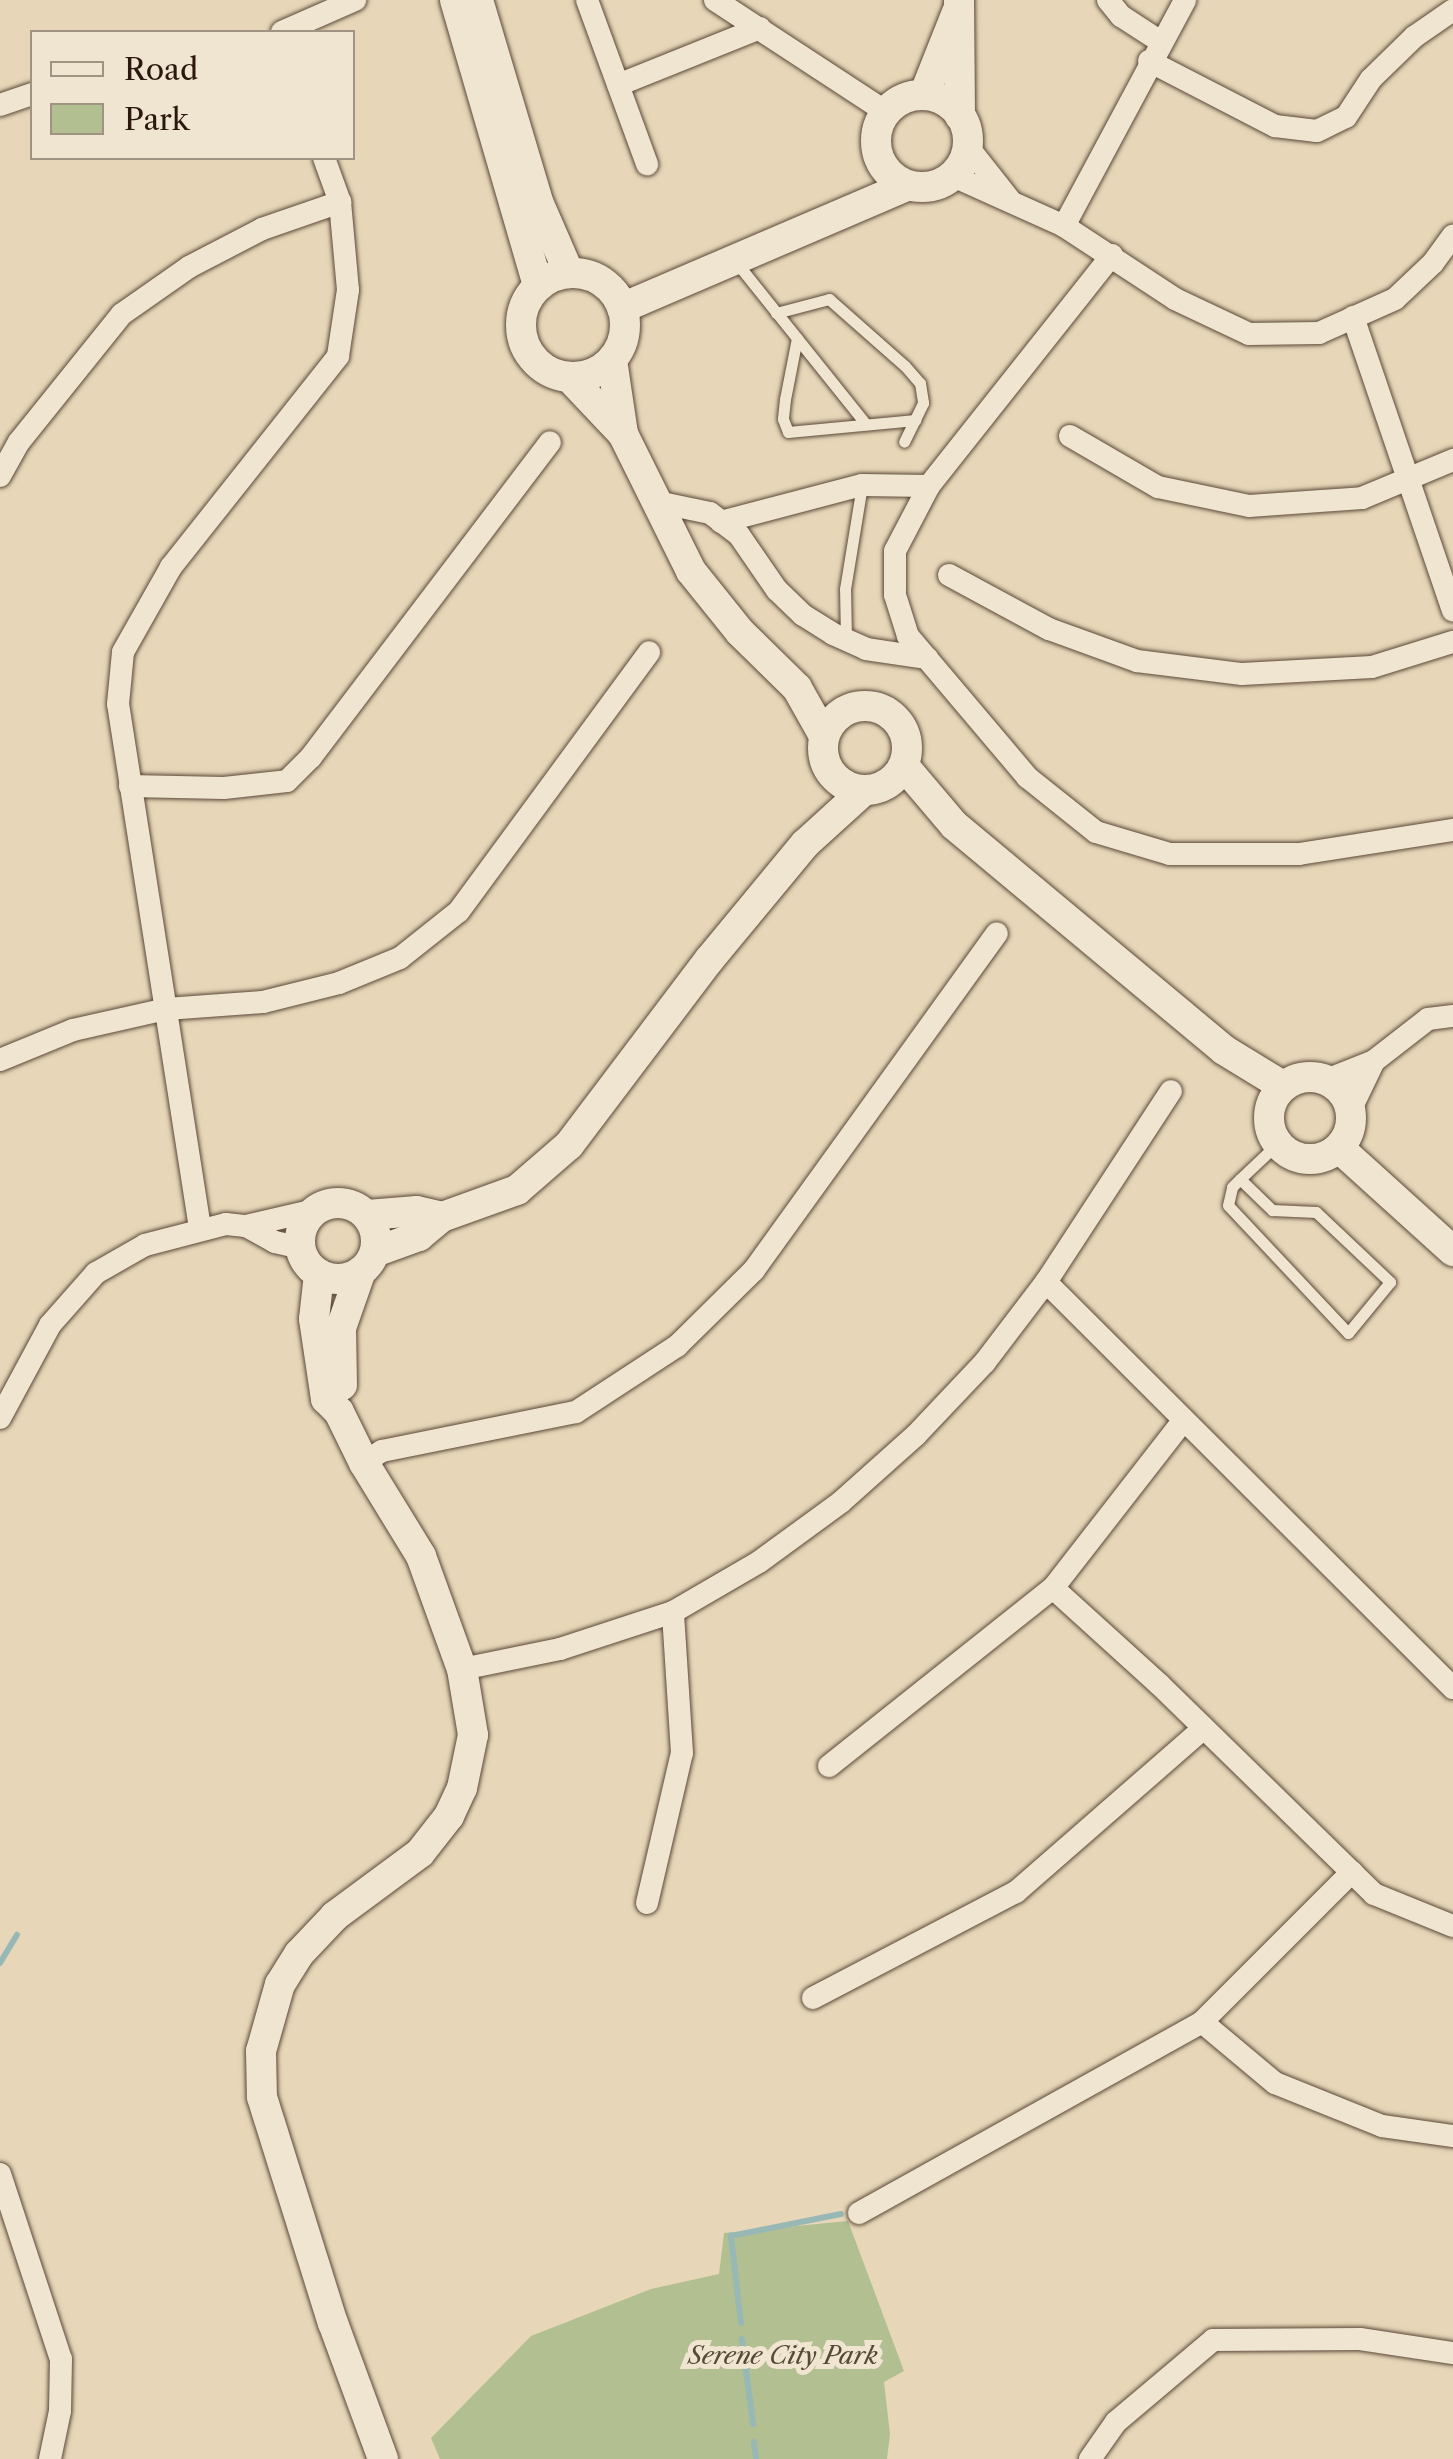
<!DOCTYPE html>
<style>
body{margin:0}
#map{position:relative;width:1453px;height:2459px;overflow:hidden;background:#e7d7b8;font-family:"Libre Caslon Text",serif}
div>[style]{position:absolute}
.green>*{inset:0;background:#b2bf91}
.stream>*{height:6px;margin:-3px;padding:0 3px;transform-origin:3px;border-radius:3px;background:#98b8b6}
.roads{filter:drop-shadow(0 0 2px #5b4838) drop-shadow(0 0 2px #5b4838)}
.lane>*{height:11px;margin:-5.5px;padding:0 5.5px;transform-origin:5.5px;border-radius:5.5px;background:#efe5d1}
.street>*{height:22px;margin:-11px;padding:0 11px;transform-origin:11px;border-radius:11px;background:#efe5d1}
.secondary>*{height:30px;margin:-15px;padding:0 15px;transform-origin:15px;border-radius:15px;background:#efe5d1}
.secondary>.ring{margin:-15px;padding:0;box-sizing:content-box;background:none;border:30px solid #efe5d1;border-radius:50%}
span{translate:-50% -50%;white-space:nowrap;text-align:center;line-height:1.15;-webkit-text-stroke:10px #efe5d1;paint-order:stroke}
.park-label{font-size:25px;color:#544a35;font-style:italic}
.legend{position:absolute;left:30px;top:30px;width:325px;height:130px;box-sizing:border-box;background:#efe5d1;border:2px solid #a19383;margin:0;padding:12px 18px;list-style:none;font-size:30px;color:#2c180d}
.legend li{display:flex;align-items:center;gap:20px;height:50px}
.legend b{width:50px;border:2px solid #a19383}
</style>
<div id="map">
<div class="green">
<i style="clip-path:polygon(848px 2221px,904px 2371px,884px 2382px,890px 2434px,887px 2459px,440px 2459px,431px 2438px,531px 2336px,651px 2289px,719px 2274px,724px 2233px)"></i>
</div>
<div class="stream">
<i style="left:0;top:1963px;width:33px;rotate:-59deg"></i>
<i style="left:741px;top:2323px;width:88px;rotate:-96.6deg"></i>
<i style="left:731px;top:2236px;width:112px;rotate:-11.3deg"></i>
<i style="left:742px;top:2339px;width:86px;rotate:82.6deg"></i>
<i style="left:754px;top:2442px;width:17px;rotate:83deg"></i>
</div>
<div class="roads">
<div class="lane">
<i style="left:736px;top:262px;width:208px;rotate:51.3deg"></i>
<i style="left:776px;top:313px;width:55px;rotate:-14.8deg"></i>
<i style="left:829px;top:299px;width:101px;rotate:41.4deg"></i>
<i style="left:905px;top:366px;width:23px;rotate:49deg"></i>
<i style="left:920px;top:383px;width:20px;rotate:81deg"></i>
<i style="left:923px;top:403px;width:43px;rotate:116deg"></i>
<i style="left:797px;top:338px;width:62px;rotate:101.1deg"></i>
<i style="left:785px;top:399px;width:20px;rotate:96deg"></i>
<i style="left:783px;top:419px;width:14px;rotate:69deg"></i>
<i style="left:788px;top:432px;width:128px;rotate:-5.4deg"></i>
<i style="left:846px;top:639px;width:50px;rotate:-91.1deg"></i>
<i style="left:845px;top:589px;width:105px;rotate:-80.7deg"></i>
<i style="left:1240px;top:1179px;width:45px;rotate:44.1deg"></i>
<i style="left:1272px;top:1210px;width:44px;rotate:2.6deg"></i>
<i style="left:1316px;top:1212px;width:102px;rotate:43.4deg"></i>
<i style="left:1390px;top:1282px;width:66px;rotate:129.5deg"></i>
<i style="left:1348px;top:1333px;width:175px;rotate:-133.2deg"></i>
<i style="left:1228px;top:1205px;width:18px;rotate:-77deg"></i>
<i style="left:1232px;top:1187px;width:11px;rotate:-45deg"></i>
<i style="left:1240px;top:1179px;width:51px;rotate:-43.4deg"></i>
</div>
<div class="street">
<i style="left:587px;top:0;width:175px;rotate:69.9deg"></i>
<i style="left:715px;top:0;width:204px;rotate:33.2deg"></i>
<i style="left:1108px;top:0;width:21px;rotate:51deg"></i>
<i style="left:1121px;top:16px;width:48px;rotate:33deg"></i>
<i style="left:282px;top:32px;width:80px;rotate:-23.7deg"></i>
<i style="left:1149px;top:61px;width:142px;rotate:27.3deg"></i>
<i style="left:1275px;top:126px;width:42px;rotate:6.8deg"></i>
<i style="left:1317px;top:131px;width:32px;rotate:-26deg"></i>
<i style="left:1346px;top:117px;width:45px;rotate:-56.7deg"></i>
<i style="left:1371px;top:79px;width:60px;rotate:-44.3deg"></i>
<i style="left:1414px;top:37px;width:47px;rotate:-34.7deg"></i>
<i style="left:618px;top:85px;width:153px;rotate:-21.9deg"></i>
<i style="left:0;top:105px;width:34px;rotate:-19deg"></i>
<i style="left:968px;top:147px;width:66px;rotate:51.7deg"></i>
<i style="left:953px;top:176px;width:122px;rotate:24.2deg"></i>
<i style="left:1064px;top:226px;width:133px;rotate:33.3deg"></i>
<i style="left:1175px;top:299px;width:82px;rotate:25.3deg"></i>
<i style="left:1249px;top:334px;width:70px;rotate:-0.8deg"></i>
<i style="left:1319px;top:333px;width:83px;rotate:-24.1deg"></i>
<i style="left:1395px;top:299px;width:52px;rotate:-43.5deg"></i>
<i style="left:1433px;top:263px;width:34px;rotate:-54deg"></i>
<i style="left:1064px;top:226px;width:256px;rotate:-61.8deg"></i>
<i style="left:1112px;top:255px;width:295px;rotate:128.4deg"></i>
<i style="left:929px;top:486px;width:73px;rotate:117.6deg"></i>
<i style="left:895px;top:551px;width:44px;rotate:90deg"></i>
<i style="left:895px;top:595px;width:43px;rotate:72.4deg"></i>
<i style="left:908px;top:636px;width:185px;rotate:49.8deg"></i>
<i style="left:1027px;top:777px;width:88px;rotate:38.6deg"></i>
<i style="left:1096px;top:832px;width:77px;rotate:16.6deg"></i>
<i style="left:1170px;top:854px;width:129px"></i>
<i style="left:1299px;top:854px;width:156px;rotate:-8.9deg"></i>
<i style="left:1353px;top:317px;width:310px;rotate:71.2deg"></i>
<i style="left:1070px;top:436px;width:102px;rotate:30.1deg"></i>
<i style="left:1158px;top:487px;width:93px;rotate:11.8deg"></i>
<i style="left:1249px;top:506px;width:113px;rotate:-4deg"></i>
<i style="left:1362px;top:498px;width:99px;rotate:-22.7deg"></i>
<i style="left:0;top:476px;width:39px;rotate:-61deg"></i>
<i style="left:19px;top:442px;width:164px;rotate:-51.2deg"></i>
<i style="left:122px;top:314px;width:82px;rotate:-35deg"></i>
<i style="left:189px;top:267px;width:82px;rotate:-27.5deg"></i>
<i style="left:262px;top:229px;width:83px;rotate:-19.1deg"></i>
<i style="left:657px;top:502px;width:54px;rotate:11.7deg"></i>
<i style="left:710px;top:513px;width:36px;rotate:37deg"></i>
<i style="left:739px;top:535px;width:67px;rotate:55.4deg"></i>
<i style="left:777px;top:590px;width:36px;rotate:44deg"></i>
<i style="left:803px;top:615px;width:36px;rotate:32deg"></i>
<i style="left:833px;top:634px;width:36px;rotate:24deg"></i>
<i style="left:866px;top:649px;width:62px;rotate:8.4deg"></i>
<i style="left:721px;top:522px;width:146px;rotate:-14.7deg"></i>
<i style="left:862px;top:485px;width:67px;rotate:0.9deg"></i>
<i style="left:949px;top:575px;width:114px;rotate:28.4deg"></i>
<i style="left:1049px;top:629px;width:94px;rotate:20deg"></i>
<i style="left:1137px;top:661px;width:106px;rotate:7.1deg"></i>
<i style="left:1242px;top:674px;width:130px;rotate:-3.1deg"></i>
<i style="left:1372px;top:667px;width:85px;rotate:-17.2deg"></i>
<i style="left:130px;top:786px;width:94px;rotate:1.2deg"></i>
<i style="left:224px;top:788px;width:63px;rotate:-6.3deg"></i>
<i style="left:287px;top:781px;width:34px;rotate:-45deg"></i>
<i style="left:311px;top:757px;width:395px;rotate:-52.8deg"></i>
<i style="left:0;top:1060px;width:79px;rotate:-22.3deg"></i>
<i style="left:73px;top:1030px;width:95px;rotate:-12.7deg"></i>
<i style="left:166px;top:1009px;width:97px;rotate:-4.1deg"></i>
<i style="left:263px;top:1002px;width:78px;rotate:-14deg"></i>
<i style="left:339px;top:983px;width:66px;rotate:-22.3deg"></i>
<i style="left:400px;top:958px;width:75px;rotate:-38.5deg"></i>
<i style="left:459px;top:911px;width:321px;rotate:-53.7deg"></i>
<i style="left:1329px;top:1079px;width:48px;rotate:-21.8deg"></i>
<i style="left:1374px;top:1061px;width:68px;rotate:-37.9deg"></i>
<i style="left:1428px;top:1019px;width:25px;rotate:-7deg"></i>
<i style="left:1351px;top:1109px;width:53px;rotate:-64.4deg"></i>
<i style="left:246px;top:1226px;width:71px;rotate:-13.1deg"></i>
<i style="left:200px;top:1228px;width:530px;rotate:-98.89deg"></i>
<i style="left:118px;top:704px;width:52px;rotate:-84.5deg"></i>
<i style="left:123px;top:652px;width:98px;rotate:-60.5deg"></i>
<i style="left:171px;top:567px;width:269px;rotate:-51.6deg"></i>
<i style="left:338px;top:356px;width:67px;rotate:-81.4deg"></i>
<i style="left:348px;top:290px;width:88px;rotate:-95.2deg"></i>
<i style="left:340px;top:202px;width:47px;rotate:-110deg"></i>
<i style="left:1046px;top:1282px;width:575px;rotate:44.93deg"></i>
<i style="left:0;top:1418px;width:106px;rotate:-61.7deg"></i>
<i style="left:50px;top:1325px;width:69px;rotate:-48.5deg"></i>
<i style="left:96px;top:1273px;width:56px;rotate:-29.7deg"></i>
<i style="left:145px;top:1245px;width:84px;rotate:-14.5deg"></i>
<i style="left:226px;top:1224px;width:20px;rotate:6deg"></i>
<i style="left:246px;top:1226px;width:33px;rotate:29deg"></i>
<i style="left:275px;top:1242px;width:27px;rotate:13deg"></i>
<i style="left:364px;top:1463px;width:22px;rotate:-34deg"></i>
<i style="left:382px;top:1451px;width:198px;rotate:-11.4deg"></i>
<i style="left:576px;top:1412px;width:121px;rotate:-33.2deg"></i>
<i style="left:677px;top:1346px;width:108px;rotate:-44.6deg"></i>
<i style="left:754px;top:1270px;width:415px;rotate:-54.2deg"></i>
<i style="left:1053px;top:1588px;width:144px;rotate:42.2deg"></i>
<i style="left:1160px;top:1685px;width:299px;rotate:44.3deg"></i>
<i style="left:1374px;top:1894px;width:85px;rotate:22.1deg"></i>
<i style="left:462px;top:1669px;width:100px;rotate:-11.5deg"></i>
<i style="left:560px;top:1649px;width:119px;rotate:-18.1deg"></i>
<i style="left:673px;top:1612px;width:99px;rotate:-30.2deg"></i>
<i style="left:759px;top:1562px;width:102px;rotate:-36.2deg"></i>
<i style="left:841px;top:1502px;width:101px;rotate:-41.8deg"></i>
<i style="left:916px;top:1435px;width:100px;rotate:-46.6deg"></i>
<i style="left:985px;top:1362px;width:101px;rotate:-52.7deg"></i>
<i style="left:1046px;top:1282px;width:228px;rotate:-56.8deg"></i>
<i style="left:829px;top:1766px;width:286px;rotate:-38.5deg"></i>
<i style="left:1053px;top:1588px;width:212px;rotate:-52.1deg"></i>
<i style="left:647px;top:1903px;width:154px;rotate:-76.9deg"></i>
<i style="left:682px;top:1753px;width:141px;rotate:-93.7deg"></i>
<i style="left:813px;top:1998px;width:229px;rotate:-27.6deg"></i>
<i style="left:1016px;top:1892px;width:249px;rotate:-41.1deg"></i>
<i style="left:1202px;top:2022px;width:95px;rotate:39.9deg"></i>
<i style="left:1275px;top:2083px;width:115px;rotate:21.9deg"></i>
<i style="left:1382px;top:2126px;width:72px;rotate:8deg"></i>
<i style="left:0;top:2174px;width:195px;rotate:71.8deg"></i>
<i style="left:61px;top:2359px;width:52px;rotate:91.1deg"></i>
<i style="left:60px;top:2411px;width:49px;rotate:101.8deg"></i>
<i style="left:859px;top:2213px;width:393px;rotate:-29.1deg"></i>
<i style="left:1202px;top:2022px;width:212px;rotate:-45deg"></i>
<i style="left:1090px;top:2459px;width:45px;rotate:-54.9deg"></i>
<i style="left:1116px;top:2422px;width:127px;rotate:-40.2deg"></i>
<i style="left:1213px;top:2340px;width:147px;rotate:-0.4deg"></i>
<i style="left:1360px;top:2339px;width:94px;rotate:8.6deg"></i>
</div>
<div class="secondary">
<i style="left:455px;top:0;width:298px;rotate:73.8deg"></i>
<i style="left:478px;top:0;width:213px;rotate:73.4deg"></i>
<i style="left:539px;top:204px;width:75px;rotate:66.5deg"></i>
<i style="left:959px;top:0;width:116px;rotate:89.5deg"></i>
<i style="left:924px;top:95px;width:89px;rotate:-68.3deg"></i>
<i class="ring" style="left:876px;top:95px;width:62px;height:62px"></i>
<i class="ring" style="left:521px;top:273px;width:74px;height:74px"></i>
<i style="left:622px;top:308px;width:310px;rotate:-23.2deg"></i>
<i style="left:612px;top:360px;width:75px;rotate:81.5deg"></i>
<i style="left:569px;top:377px;width:79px;rotate:46.5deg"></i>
<i style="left:623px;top:434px;width:153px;rotate:63.6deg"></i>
<i style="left:691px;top:571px;width:78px;rotate:51.2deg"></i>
<i style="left:740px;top:632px;width:80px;rotate:44.5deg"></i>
<i style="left:797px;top:688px;width:55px;rotate:60.6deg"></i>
<i class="ring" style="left:823px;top:706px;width:54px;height:54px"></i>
<i style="left:904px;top:766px;width:77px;rotate:49.7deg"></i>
<i style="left:954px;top:825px;width:351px;rotate:39.8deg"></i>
<i style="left:1224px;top:1050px;width:69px;rotate:31.4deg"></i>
<i class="ring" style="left:1269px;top:1077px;width:52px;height:52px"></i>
<i style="left:1339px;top:1148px;width:154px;rotate:42.1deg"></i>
<i class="ring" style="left:300px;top:1203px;width:46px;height:46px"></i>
<i style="left:367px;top:1215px;width:50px;rotate:-4.6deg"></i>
<i style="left:417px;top:1211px;width:26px;rotate:13deg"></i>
<i style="left:375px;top:1252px;width:47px;rotate:-20deg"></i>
<i style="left:419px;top:1236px;width:30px;rotate:-40deg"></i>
<i style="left:442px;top:1217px;width:80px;rotate:-19.8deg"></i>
<i style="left:517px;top:1190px;width:69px;rotate:-40.9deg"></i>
<i style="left:569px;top:1145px;width:232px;rotate:-52.9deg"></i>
<i style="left:709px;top:960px;width:151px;rotate:-50.4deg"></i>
<i style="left:805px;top:844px;width:76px;rotate:-42.3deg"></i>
<i style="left:319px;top:1274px;width:45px;rotate:96.3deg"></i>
<i style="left:314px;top:1319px;width:81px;rotate:81.5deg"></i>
<i style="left:326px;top:1399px;width:18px;rotate:45deg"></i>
<i style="left:339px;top:1412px;width:57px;rotate:63.9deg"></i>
<i style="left:364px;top:1463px;width:109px;rotate:58.5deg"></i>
<i style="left:421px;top:1556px;width:120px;rotate:70.1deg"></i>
<i style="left:462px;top:1669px;width:67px;rotate:80.5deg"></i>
<i style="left:473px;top:1735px;width:54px;rotate:101.7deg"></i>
<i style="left:462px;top:1788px;width:31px;rotate:115deg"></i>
<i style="left:449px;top:1816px;width:47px;rotate:128.1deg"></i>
<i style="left:420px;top:1853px;width:106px;rotate:143.5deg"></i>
<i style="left:335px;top:1916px;width:52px;rotate:133.5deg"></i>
<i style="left:299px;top:1954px;width:36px;rotate:122deg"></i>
<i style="left:280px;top:1984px;width:70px;rotate:105.8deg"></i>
<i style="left:261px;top:2051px;width:46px;rotate:88.8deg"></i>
<i style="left:262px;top:2097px;width:237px;rotate:72.6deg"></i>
<i style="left:333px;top:2323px;width:145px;rotate:69.8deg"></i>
<i style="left:342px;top:1385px;width:57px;rotate:-91deg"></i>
<i style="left:341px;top:1328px;width:60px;rotate:-70.7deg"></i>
</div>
</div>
<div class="park-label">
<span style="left:783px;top:2356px">Serene City Park</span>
</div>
<ul class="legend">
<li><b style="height:12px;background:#efe5d1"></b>Road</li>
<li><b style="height:28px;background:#b2bf91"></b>Park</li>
</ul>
</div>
